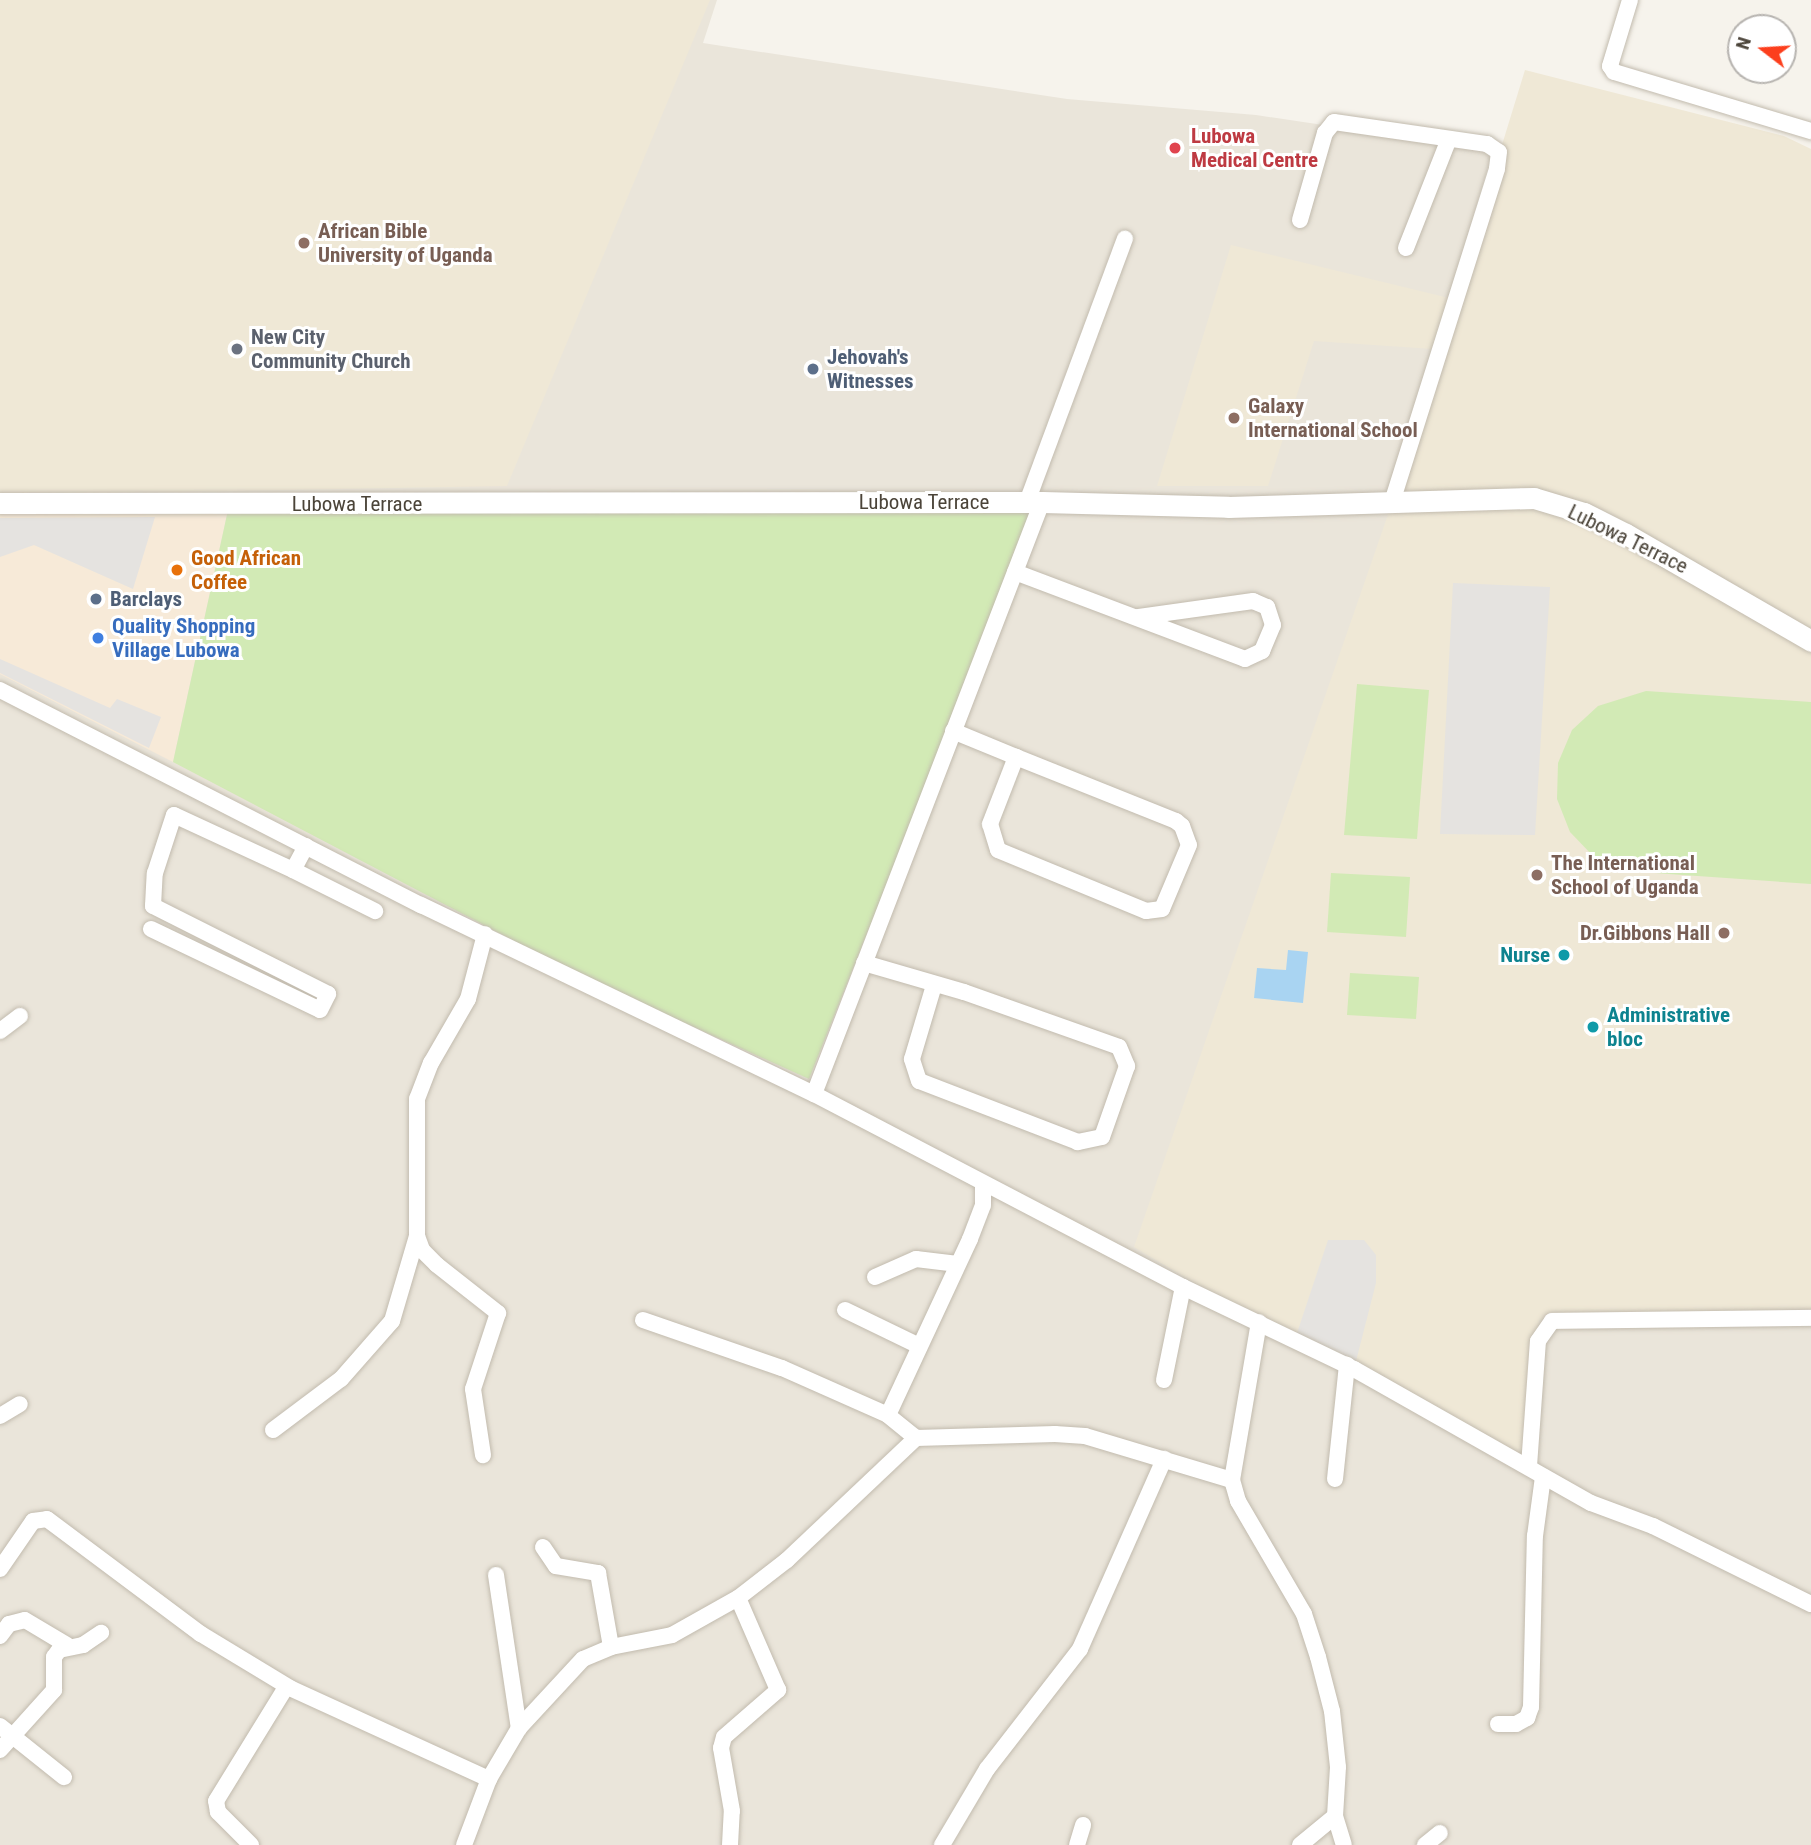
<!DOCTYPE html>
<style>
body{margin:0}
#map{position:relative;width:1811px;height:1845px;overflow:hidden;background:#f6f3ec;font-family:"Roboto Condensed",sans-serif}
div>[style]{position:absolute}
.residential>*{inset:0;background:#eae5da}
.commercial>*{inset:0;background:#f7ead8}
.education>*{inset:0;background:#efe8d6}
.green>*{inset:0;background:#d2eab5}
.parking>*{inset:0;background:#e5e3e0}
.water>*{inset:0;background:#a9d4f2}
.roads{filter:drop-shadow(0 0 2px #c2bbae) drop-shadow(0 0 2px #c2bbae)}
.minor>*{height:16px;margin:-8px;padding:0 8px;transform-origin:8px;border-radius:8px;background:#fff}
.tertiary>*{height:21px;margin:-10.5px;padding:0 10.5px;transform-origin:10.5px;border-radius:10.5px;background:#fff}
.dots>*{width:19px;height:19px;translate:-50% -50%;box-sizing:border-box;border:4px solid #fff;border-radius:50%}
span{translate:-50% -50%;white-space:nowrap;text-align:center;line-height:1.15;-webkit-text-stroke:6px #fff;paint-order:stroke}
.health-label{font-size:21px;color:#be3a42;font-weight:700}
.left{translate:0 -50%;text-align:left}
.education-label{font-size:21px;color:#785e54;font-weight:700}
.right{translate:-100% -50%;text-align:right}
.worship-label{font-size:21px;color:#5b616d;font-weight:700}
.service-label{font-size:21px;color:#4e5e75;font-weight:700}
.street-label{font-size:21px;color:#4b4439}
.food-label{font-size:21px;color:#c56008;font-weight:700}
.shop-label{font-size:21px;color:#366cbe;font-weight:700}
.culture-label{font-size:21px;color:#0d838f;font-weight:700}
.north{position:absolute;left:1727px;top:14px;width:70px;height:70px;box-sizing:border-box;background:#fff;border:2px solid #b7b4b0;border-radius:50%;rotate:287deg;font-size:19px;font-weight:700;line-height:28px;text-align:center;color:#4b4439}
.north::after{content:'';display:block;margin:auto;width:24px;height:32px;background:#fc3f1d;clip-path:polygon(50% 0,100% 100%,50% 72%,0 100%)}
</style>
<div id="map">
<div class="residential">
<i style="clip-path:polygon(0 0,717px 0,703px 43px,1067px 99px,1256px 115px,1489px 150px,1492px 154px,1386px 510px,1811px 651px,1811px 1845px,0 1845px)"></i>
</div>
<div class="commercial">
<i style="clip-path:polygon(228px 510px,173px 762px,0 674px,0 513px)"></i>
</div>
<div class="education">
<i style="clip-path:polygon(0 0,710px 0,507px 486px,0 495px)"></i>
<i style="clip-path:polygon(1525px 70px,1784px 136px,1811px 149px,1811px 1309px,1539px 1320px,1525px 1463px,1271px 1328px,1134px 1247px,1392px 503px)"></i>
<i style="clip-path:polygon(1231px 245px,1449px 298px,1433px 349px,1314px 341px,1268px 486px,1157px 486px)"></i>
</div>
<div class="green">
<i style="clip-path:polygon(228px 510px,1035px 511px,809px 1079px,583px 977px,173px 762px)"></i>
<i style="clip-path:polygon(1357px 684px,1429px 690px,1417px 839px,1344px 835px)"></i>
<i style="clip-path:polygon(1646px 691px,1811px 702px,1811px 884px,1626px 871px,1594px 857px,1570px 832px,1557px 799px,1558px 763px,1572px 730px,1598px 706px)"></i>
<i style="clip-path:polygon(1331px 873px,1410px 877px,1406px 937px,1327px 932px)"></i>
<i style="clip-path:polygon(1350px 973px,1419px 977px,1416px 1019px,1347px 1015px)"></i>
</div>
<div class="parking">
<i style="clip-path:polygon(155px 517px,133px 589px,34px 545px,0 557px,0 518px)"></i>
<i style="clip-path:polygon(1453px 583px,1550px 587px,1535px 835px,1440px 834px)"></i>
<i style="clip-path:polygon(0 659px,110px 708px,117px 699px,161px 717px,149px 748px,0 673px)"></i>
<i style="clip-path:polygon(1328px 1240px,1364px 1240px,1376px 1255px,1376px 1283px,1354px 1369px,1295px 1339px)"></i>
</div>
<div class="water">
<i style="clip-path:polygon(1288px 950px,1308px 952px,1303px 1003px,1254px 998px,1257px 968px,1286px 970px)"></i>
</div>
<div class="roads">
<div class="minor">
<i style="left:1630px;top:0;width:69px;rotate:106.9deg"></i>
<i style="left:1610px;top:66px;width:7px;rotate:56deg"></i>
<i style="left:1614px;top:72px;width:206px;rotate:16.7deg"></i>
<i style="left:1300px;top:220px;width:91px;rotate:-74deg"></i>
<i style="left:1325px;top:133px;width:14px;rotate:-51deg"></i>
<i style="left:1334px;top:122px;width:155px;rotate:8.2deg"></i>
<i style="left:1487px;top:144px;width:14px;rotate:34deg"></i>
<i style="left:1499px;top:152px;width:17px;rotate:97deg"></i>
<i style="left:1497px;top:169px;width:350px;rotate:107.5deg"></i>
<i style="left:1406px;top:248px;width:117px;rotate:-68.5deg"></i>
<i style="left:1027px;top:502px;width:281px;rotate:-69.6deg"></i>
<i style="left:1015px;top:572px;width:246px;rotate:20.7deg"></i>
<i style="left:1245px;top:659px;width:19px;rotate:-25deg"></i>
<i style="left:1262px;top:651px;width:28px;rotate:-67deg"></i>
<i style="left:1273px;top:625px;width:19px;rotate:-108deg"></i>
<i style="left:1267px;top:607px;width:15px;rotate:-157deg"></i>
<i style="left:1253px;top:601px;width:117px;rotate:172.1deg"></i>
<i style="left:0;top:690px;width:473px;rotate:27.1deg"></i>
<i style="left:421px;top:905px;width:436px;rotate:25.7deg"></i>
<i style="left:814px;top:1094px;width:416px;rotate:27.6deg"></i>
<i style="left:1183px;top:1287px;width:190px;rotate:25.6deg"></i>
<i style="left:1354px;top:1369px;width:272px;rotate:29.5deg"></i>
<i style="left:1591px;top:1503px;width:66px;rotate:20.4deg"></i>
<i style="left:1653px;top:1526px;width:176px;rotate:26.3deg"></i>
<i style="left:953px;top:731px;width:68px;rotate:22.4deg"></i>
<i style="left:1016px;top:757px;width:172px;rotate:21.8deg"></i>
<i style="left:1176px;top:821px;width:8px;rotate:40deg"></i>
<i style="left:1182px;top:826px;width:20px;rotate:70deg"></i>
<i style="left:1189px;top:845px;width:69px;rotate:112.9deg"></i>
<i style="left:1162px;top:909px;width:16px;rotate:173deg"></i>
<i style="left:1146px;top:911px;width:160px;rotate:-157.6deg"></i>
<i style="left:998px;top:850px;width:27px;rotate:-107deg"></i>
<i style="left:990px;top:824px;width:72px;rotate:-68.8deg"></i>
<i style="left:306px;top:846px;width:27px;rotate:118deg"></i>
<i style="left:293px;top:870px;width:92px;rotate:26.6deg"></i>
<i style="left:151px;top:929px;width:187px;rotate:25.6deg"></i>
<i style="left:320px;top:1010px;width:18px;rotate:-63deg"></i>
<i style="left:328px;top:994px;width:196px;rotate:-153.3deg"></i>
<i style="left:153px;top:906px;width:33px;rotate:-87deg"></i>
<i style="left:155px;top:873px;width:61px;rotate:-71.9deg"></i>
<i style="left:174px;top:815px;width:131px;rotate:24.8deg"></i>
<i style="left:864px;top:963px;width:104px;rotate:16.2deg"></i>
<i style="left:964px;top:992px;width:164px;rotate:19.5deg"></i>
<i style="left:1119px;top:1047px;width:21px;rotate:67deg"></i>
<i style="left:1127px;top:1066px;width:75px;rotate:109.4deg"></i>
<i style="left:1102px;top:1137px;width:25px;rotate:168deg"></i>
<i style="left:1078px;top:1142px;width:170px;rotate:-159deg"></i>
<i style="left:919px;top:1081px;width:23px;rotate:-108deg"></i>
<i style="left:912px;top:1059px;width:77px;rotate:-73.4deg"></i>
<i style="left:0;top:1031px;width:25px;rotate:-37deg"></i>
<i style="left:814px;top:1094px;width:634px;rotate:-68.94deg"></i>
<i style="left:417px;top:1236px;width:15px;rotate:70deg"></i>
<i style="left:422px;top:1250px;width:21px;rotate:45deg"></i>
<i style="left:437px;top:1265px;width:78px;rotate:38.2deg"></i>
<i style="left:498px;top:1313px;width:80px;rotate:108.2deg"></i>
<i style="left:473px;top:1389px;width:67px;rotate:81.4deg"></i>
<i style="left:875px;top:1277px;width:45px;rotate:-23.7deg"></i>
<i style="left:916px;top:1259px;width:42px;rotate:6.8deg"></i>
<i style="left:845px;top:1310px;width:82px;rotate:25.9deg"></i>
<i style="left:643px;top:1320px;width:147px;rotate:19.1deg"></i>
<i style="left:782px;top:1368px;width:116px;rotate:23.9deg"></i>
<i style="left:1164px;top:1380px;width:95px;rotate:-78.5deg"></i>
<i style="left:0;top:1416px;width:23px;rotate:-31deg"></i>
<i style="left:273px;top:1430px;width:85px;rotate:-36.9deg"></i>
<i style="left:341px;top:1379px;width:77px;rotate:-48.7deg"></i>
<i style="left:392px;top:1321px;width:89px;rotate:-73.6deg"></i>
<i style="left:417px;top:1236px;width:137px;rotate:-90deg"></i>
<i style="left:417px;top:1099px;width:39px;rotate:-69deg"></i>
<i style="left:431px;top:1063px;width:74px;rotate:-60deg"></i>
<i style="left:468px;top:999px;width:67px;rotate:-75.3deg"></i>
<i style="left:916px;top:1438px;width:36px;rotate:-141deg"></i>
<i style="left:888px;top:1415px;width:194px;rotate:-65deg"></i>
<i style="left:970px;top:1239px;width:36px;rotate:-69deg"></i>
<i style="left:983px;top:1205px;width:21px;rotate:-90deg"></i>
<i style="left:1529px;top:1466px;width:125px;rotate:-85.9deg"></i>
<i style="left:1538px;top:1341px;width:24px;rotate:-55deg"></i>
<i style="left:1552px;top:1321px;width:259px;rotate:-0.7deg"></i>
<i style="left:1335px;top:1479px;width:115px;rotate:-84deg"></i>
<i style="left:1232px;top:1480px;width:160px;rotate:-80.3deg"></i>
<i style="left:543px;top:1547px;width:23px;rotate:56deg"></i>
<i style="left:556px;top:1566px;width:43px;rotate:9.5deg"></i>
<i style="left:598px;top:1573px;width:75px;rotate:80deg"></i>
<i style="left:0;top:1569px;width:58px;rotate:-55.5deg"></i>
<i style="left:33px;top:1521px;width:14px;rotate:-8deg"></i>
<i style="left:47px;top:1519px;width:192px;rotate:36.8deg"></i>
<i style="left:201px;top:1634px;width:104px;rotate:31.2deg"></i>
<i style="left:290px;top:1688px;width:219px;rotate:24.6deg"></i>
<i style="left:496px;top:1575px;width:155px;rotate:81.5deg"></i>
<i style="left:0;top:1636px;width:15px;rotate:-53deg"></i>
<i style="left:9px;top:1624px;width:16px;rotate:-14deg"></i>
<i style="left:25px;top:1620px;width:49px;rotate:30.8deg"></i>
<i style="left:1498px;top:1724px;width:18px"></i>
<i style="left:1516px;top:1724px;width:13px;rotate:-29deg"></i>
<i style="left:1527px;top:1718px;width:12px;rotate:-70deg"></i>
<i style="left:1531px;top:1707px;width:171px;rotate:-88.7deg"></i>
<i style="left:1535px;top:1536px;width:60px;rotate:-82.3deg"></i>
<i style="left:0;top:1726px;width:82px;rotate:38.6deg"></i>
<i style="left:0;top:1750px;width:81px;rotate:-48deg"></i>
<i style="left:54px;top:1690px;width:33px;rotate:-90deg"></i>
<i style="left:54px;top:1657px;width:9px;rotate:-54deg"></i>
<i style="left:59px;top:1650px;width:25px;rotate:-12deg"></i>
<i style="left:83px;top:1645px;width:22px;rotate:-34deg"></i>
<i style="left:251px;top:1845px;width:47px;rotate:-135deg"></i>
<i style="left:218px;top:1812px;width:11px;rotate:-100deg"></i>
<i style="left:216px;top:1801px;width:134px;rotate:-58.4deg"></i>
<i style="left:464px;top:1845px;width:71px;rotate:-69.3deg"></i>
<i style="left:489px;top:1779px;width:59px;rotate:-59.5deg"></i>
<i style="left:519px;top:1728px;width:94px;rotate:-47.2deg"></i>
<i style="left:583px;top:1659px;width:30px;rotate:-23deg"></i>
<i style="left:611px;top:1647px;width:62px;rotate:-11.1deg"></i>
<i style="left:672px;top:1635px;width:76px;rotate:-29.3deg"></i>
<i style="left:738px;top:1598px;width:62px;rotate:-37.8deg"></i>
<i style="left:787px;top:1560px;width:178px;rotate:-43.4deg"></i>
<i style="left:916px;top:1438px;width:139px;rotate:-1.6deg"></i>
<i style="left:1055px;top:1434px;width:30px;rotate:4deg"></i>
<i style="left:1085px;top:1436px;width:153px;rotate:16.7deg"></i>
<i style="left:1232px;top:1480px;width:22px;rotate:74deg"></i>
<i style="left:1238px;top:1501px;width:131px;rotate:59.7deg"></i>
<i style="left:1304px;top:1614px;width:45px;rotate:72deg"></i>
<i style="left:1318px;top:1657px;width:56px;rotate:75.5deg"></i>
<i style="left:1332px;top:1711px;width:56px;rotate:83.9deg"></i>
<i style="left:1338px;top:1767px;width:49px;rotate:93.5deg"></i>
<i style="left:1335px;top:1816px;width:30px;rotate:73deg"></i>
<i style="left:730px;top:1845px;width:34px;rotate:-87deg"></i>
<i style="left:732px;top:1811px;width:64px;rotate:-99.9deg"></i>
<i style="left:721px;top:1748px;width:11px;rotate:-75deg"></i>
<i style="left:724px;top:1737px;width:72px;rotate:-41deg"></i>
<i style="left:778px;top:1690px;width:100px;rotate:-113.5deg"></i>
<i style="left:942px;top:1845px;width:88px;rotate:-59.4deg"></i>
<i style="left:987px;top:1769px;width:152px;rotate:-52.2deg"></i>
<i style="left:1080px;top:1649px;width:208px;rotate:-66.1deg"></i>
<i style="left:1077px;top:1845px;width:21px;rotate:-73deg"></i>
<i style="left:1300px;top:1845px;width:45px;rotate:-39.6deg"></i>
<i style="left:1425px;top:1845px;width:19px;rotate:-39deg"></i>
</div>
<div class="tertiary">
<i style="left:0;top:503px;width:1042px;rotate:-0.05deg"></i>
<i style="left:1042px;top:502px;width:186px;rotate:1.5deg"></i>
<i style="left:1228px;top:507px;width:306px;rotate:-1.7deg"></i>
<i style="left:1534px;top:498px;width:52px;rotate:16.7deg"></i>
<i style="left:1584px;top:513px;width:47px;rotate:26.6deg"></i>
<i style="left:1626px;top:534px;width:214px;rotate:30deg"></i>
</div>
</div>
<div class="dots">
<i style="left:1175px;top:148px;background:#e0444e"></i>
<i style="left:304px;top:243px;background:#8d6e63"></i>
<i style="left:237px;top:349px;background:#6b7280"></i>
<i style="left:813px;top:369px;background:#5c6f8a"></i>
<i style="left:1234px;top:418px;background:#8d6e63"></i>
<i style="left:177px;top:570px;background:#e8710a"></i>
<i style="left:96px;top:599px;background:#5c6f8a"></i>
<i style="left:98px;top:638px;background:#3f7fe0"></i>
<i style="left:1537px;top:875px;background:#8d6e63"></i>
<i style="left:1724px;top:933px;background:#8d6e63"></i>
<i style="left:1564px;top:955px;background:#0f9aa8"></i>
<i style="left:1593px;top:1027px;background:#0f9aa8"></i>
</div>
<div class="health-label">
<span class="left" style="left:1191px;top:148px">Lubowa<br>Medical Centre</span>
</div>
<div class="education-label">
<span class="left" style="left:318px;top:243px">African Bible<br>University of Uganda</span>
<span class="left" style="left:1248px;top:418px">Galaxy<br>International School</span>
<span class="left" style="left:1551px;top:875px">The International<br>School of Uganda</span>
<span class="right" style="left:1710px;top:933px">Dr.Gibbons Hall</span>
</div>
<div class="worship-label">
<span class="left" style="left:251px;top:349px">New City<br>Community Church</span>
</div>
<div class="service-label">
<span class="left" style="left:827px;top:369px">Jehovah's<br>Witnesses</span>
<span class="left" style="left:110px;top:599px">Barclays</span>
</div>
<div class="street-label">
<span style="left:924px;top:502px">Lubowa Terrace</span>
<span style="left:357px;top:504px">Lubowa Terrace</span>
<span style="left:1628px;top:539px;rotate:26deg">Lubowa Terrace</span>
</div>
<div class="food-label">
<span class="left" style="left:191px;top:570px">Good African<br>Coffee</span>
</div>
<div class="shop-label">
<span class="left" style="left:112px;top:638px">Quality Shopping<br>Village Lubowa</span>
</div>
<div class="culture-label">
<span class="right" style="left:1550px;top:955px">Nurse</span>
<span class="left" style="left:1607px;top:1027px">Administrative<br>bloc</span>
</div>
<div class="north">N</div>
</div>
